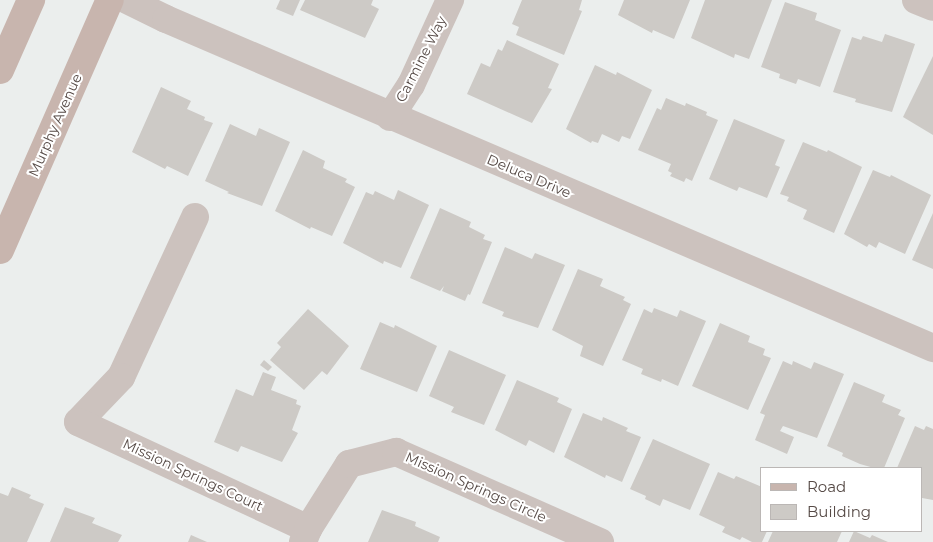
<!DOCTYPE html>
<style>
body{margin:0}
#map{position:relative;width:933px;height:542px;overflow:hidden;background:#ebeeed;font-family:Montserrat,sans-serif}
div>[style]{position:absolute}
.building>*{inset:0;background:#cdcac6}
.minor>*{height:28px;margin:-14px;padding:0 14px;transform-origin:14px;border-radius:14px;background:#ccc2be}
.major>*{height:28px;margin:-14px;padding:0 14px;transform-origin:14px;border-radius:14px;background:#c8b5ae}
span{translate:-50% -50%;white-space:nowrap;text-align:center;line-height:1.15;-webkit-text-stroke:4px #fff;paint-order:stroke}
.street-label{font-size:14px;color:#564a46}
.legend{position:absolute;left:760px;top:467px;width:162px;height:65px;box-sizing:border-box;background:#fff;border:1px solid #bbb7b5;margin:0;padding:6px 9px;list-style:none;font-size:15px;color:#564a46}
.legend li{display:flex;align-items:center;gap:10px;height:25px}
.legend b{width:25px;border:1px solid #bbb7b5}
</style>
<div id="map">
<div class="building">
<i style="clip-path:polygon(280px 0,300px 0,293px 16px,276px 9px)"></i>
<i style="clip-path:polygon(305px 0,373px 0,371px 5px,379px 9px,365px 38px,300px 10px)"></i>
<i style="clip-path:polygon(522px 0,582px 0,579px 10px,582px 11px,564px 55px,516px 35px,519px 27px,512px 24px)"></i>
<i style="clip-path:polygon(624px 0,690px 0,674px 39px,653px 30px,652px 33px,618px 15px)"></i>
<i style="clip-path:polygon(705px 0,772px 0,749px 59px,735px 54px,734px 58px,691px 38px)"></i>
<i style="clip-path:polygon(785px 2px,817px 13px,815px 20px,841px 30px,820px 87px,798px 79px,796px 84px,779px 78px,780px 74px,761px 67px)"></i>
<i style="clip-path:polygon(885px 34px,915px 44px,892px 112px,855px 102px,856px 99px,833px 92px,852px 37px,861px 40px,863px 36px,882px 42px)"></i>
<i style="clip-path:polygon(507px 40px,559px 64px,548px 88px,552px 89px,532px 123px,467px 94px,481px 63px,490px 67px,498px 49px,502px 51px)"></i>
<i style="clip-path:polygon(933px 56px,933px 135px,903px 117px)"></i>
<i style="clip-path:polygon(595px 65px,616px 75px,617px 72px,652px 90px,630px 139px,622px 136px,619px 142px,602px 134px,598px 143px,592px 141px,591px 143px,566px 129px)"></i>
<i style="clip-path:polygon(161px 87px,191px 101px,187px 109px,205px 117px,204px 120px,213px 123px,188px 176px,167px 166px,165px 169px,132px 152px)"></i>
<i style="clip-path:polygon(666px 98px,685px 106px,686px 103px,707px 112px,706px 115px,718px 120px,692px 181px,686px 178px,684px 182px,670px 176px,672px 173px,668px 171px,671px 164px,638px 150px,657px 108px,661px 110px)"></i>
<i style="clip-path:polygon(734px 119px,785px 140px,775px 165px,780px 167px,767px 198px,739px 187px,737px 191px,709px 179px)"></i>
<i style="clip-path:polygon(230px 124px,256px 136px,259px 128px,290px 142px,262px 206px,227px 193px,229px 192px,205px 181px)"></i>
<i style="clip-path:polygon(803px 142px,827px 152px,828px 150px,862px 167px,834px 233px,803px 219px,807px 210px,787px 201px,789px 197px,780px 194px)"></i>
<i style="clip-path:polygon(303px 150px,325px 161px,323px 168px,347px 179px,345px 182px,355px 187px,332px 236px,311px 227px,310px 229px,275px 211px)"></i>
<i style="clip-path:polygon(873px 170px,890px 177px,891px 175px,931px 195px,905px 254px,879px 242px,876px 248px,869px 244px,867px 247px,844px 234px)"></i>
<i style="clip-path:polygon(398px 190px,429px 205px,401px 268px,384px 261px,383px 264px,343px 243px,366px 192px,373px 195px,375px 191px,394px 200px)"></i>
<i style="clip-path:polygon(440px 208px,471px 222px,469px 227px,485px 235px,483px 239px,492px 242px,470px 295px,468px 294px,465px 301px,442px 291px,444px 286px,440px 291px,410px 278px)"></i>
<i style="clip-path:polygon(933px 213px,933px 269px,912px 260px)"></i>
<i style="clip-path:polygon(505px 247px,532px 259px,535px 253px,565px 265px,538px 328px,502px 316px,504px 312px,482px 303px)"></i>
<i style="clip-path:polygon(578px 269px,603px 279px,600px 286px,625px 297px,623px 300px,631px 304px,603px 366px,580px 356px,583px 346px,552px 330px)"></i>
<i style="clip-path:polygon(654px 308px,677px 317px,680px 310px,706px 321px,678px 386px,662px 379px,661px 382px,641px 374px,643px 369px,622px 360px,644px 309px,652px 313px)"></i>
<i style="clip-path:polygon(308px 309px,349px 346px,327px 375px,322px 371px,304px 390px,270px 360px,281px 347px,277px 343px)"></i>
<i style="clip-path:polygon(380px 322px,394px 328px,395px 325px,437px 346px,417px 392px,360px 369px)"></i>
<i style="clip-path:polygon(720px 323px,750px 336px,748px 342px,765px 349px,763px 355px,771px 358px,748px 410px,692px 386px)"></i>
<i style="clip-path:polygon(449px 350px,506px 375px,484px 425px,451px 412px,454px 407px,429px 396px)"></i>
<i style="clip-path:polygon(264px 360px,272px 367px,268px 371px,260px 365px)"></i>
<i style="clip-path:polygon(783px 361px,792px 365px,793px 361px,811px 369px,814px 362px,844px 374px,817px 438px,783px 426px,780px 431px,794px 437px,787px 454px,755px 440px,765px 415px,760px 413px)"></i>
<i style="clip-path:polygon(263px 372px,276px 377px,271px 390px,297px 400px,296px 404px,301px 406px,292px 430px,298px 433px,282px 462px,241px 446px,238px 452px,214px 442px,236px 389px,253px 396px)"></i>
<i style="clip-path:polygon(517px 380px,559px 398px,557px 402px,572px 409px,554px 453px,529px 440px,526px 446px,495px 430px)"></i>
<i style="clip-path:polygon(854px 382px,885px 395px,882px 402px,901px 410px,898px 415px,905px 418px,884px 468px,874px 468px,860px 464px,842px 456px,843px 453px,827px 446px)"></i>
<i style="clip-path:polygon(583px 413px,602px 421px,603px 417px,628px 428px,626px 431px,641px 437px,622px 482px,606px 475px,605px 478px,564px 457px)"></i>
<i style="clip-path:polygon(915px 426px,924px 430px,926px 426px,933px 429px,933px 500px,922px 498px,922px 468px,897px 468px)"></i>
<i style="clip-path:polygon(653px 439px,710px 464px,690px 510px,663px 499px,660px 506px,645px 499px,646px 496px,630px 489px)"></i>
<i style="clip-path:polygon(718px 472px,734px 479px,736px 476px,762px 487px,762px 531px,767px 531px,762px 542px,752px 542px,742px 537px,740px 540px,722px 532px,725px 527px,699px 515px)"></i>
<i style="clip-path:polygon(12px 487px,31px 495px,29px 498px,44px 504px,27px 542px,0 542px,0 493px,8px 496px)"></i>
<i style="clip-path:polygon(65px 507px,95px 518px,92px 523px,122px 535px,118px 542px,50px 542px)"></i>
<i style="clip-path:polygon(382px 510px,416px 522px,415px 526px,440px 537px,438px 542px,368px 542px)"></i>
<i style="clip-path:polygon(773px 531px,842px 531px,837px 542px,768px 542px)"></i>
<i style="clip-path:polygon(854px 531px,870px 538px,872px 535px,888px 542px,849px 542px)"></i>
<i style="clip-path:polygon(191px 535px,207px 542px,188px 542px)"></i>
</div>
<div class="minor">
<i style="left:127px;top:0;width:43px;rotate:26deg"></i>
<i style="left:166px;top:19px;width:835px;rotate:23.22deg"></i>
<i style="left:916px;top:0;width:18px;rotate:22deg"></i>
<i style="left:390px;top:117px;width:38px;rotate:-57deg"></i>
<i style="left:411px;top:85px;width:94px;rotate:-65.4deg"></i>
<i style="left:195px;top:217px;width:176px;rotate:114.8deg"></i>
<i style="left:121px;top:377px;width:62px;rotate:133.7deg"></i>
<i style="left:78px;top:422px;width:254px;rotate:24.9deg"></i>
<i style="left:303px;top:542px;width:14px;rotate:-69deg"></i>
<i style="left:308px;top:529px;width:77px;rotate:-57.8deg"></i>
<i style="left:349px;top:464px;width:49px;rotate:-14.3deg"></i>
<i style="left:396px;top:452px;width:223px;rotate:23.8deg"></i>
</div>
<div class="major">
<i style="left:0;top:70px;width:77px;rotate:-66.1deg"></i>
<i style="left:0;top:250px;width:273px;rotate:-66.3deg"></i>
</div>
<div class="street-label">
<span style="left:421px;top:59px;rotate:-63deg">Carmine Way</span>
<span style="left:55px;top:125px;rotate:-66deg">Murphy Avenue</span>
<span style="left:529px;top:176px;rotate:23deg">Deluca Drive</span>
<span style="left:193px;top:475px;rotate:25deg">Mission Springs Court</span>
<span style="left:476px;top:487px;rotate:24deg">Mission Springs Circle</span>
</div>
<ul class="legend">
<li><b style="height:6px;background:#c8b5ae"></b>Road</li>
<li><b style="height:14px;background:#cdcac6"></b>Building</li>
</ul>
</div>
